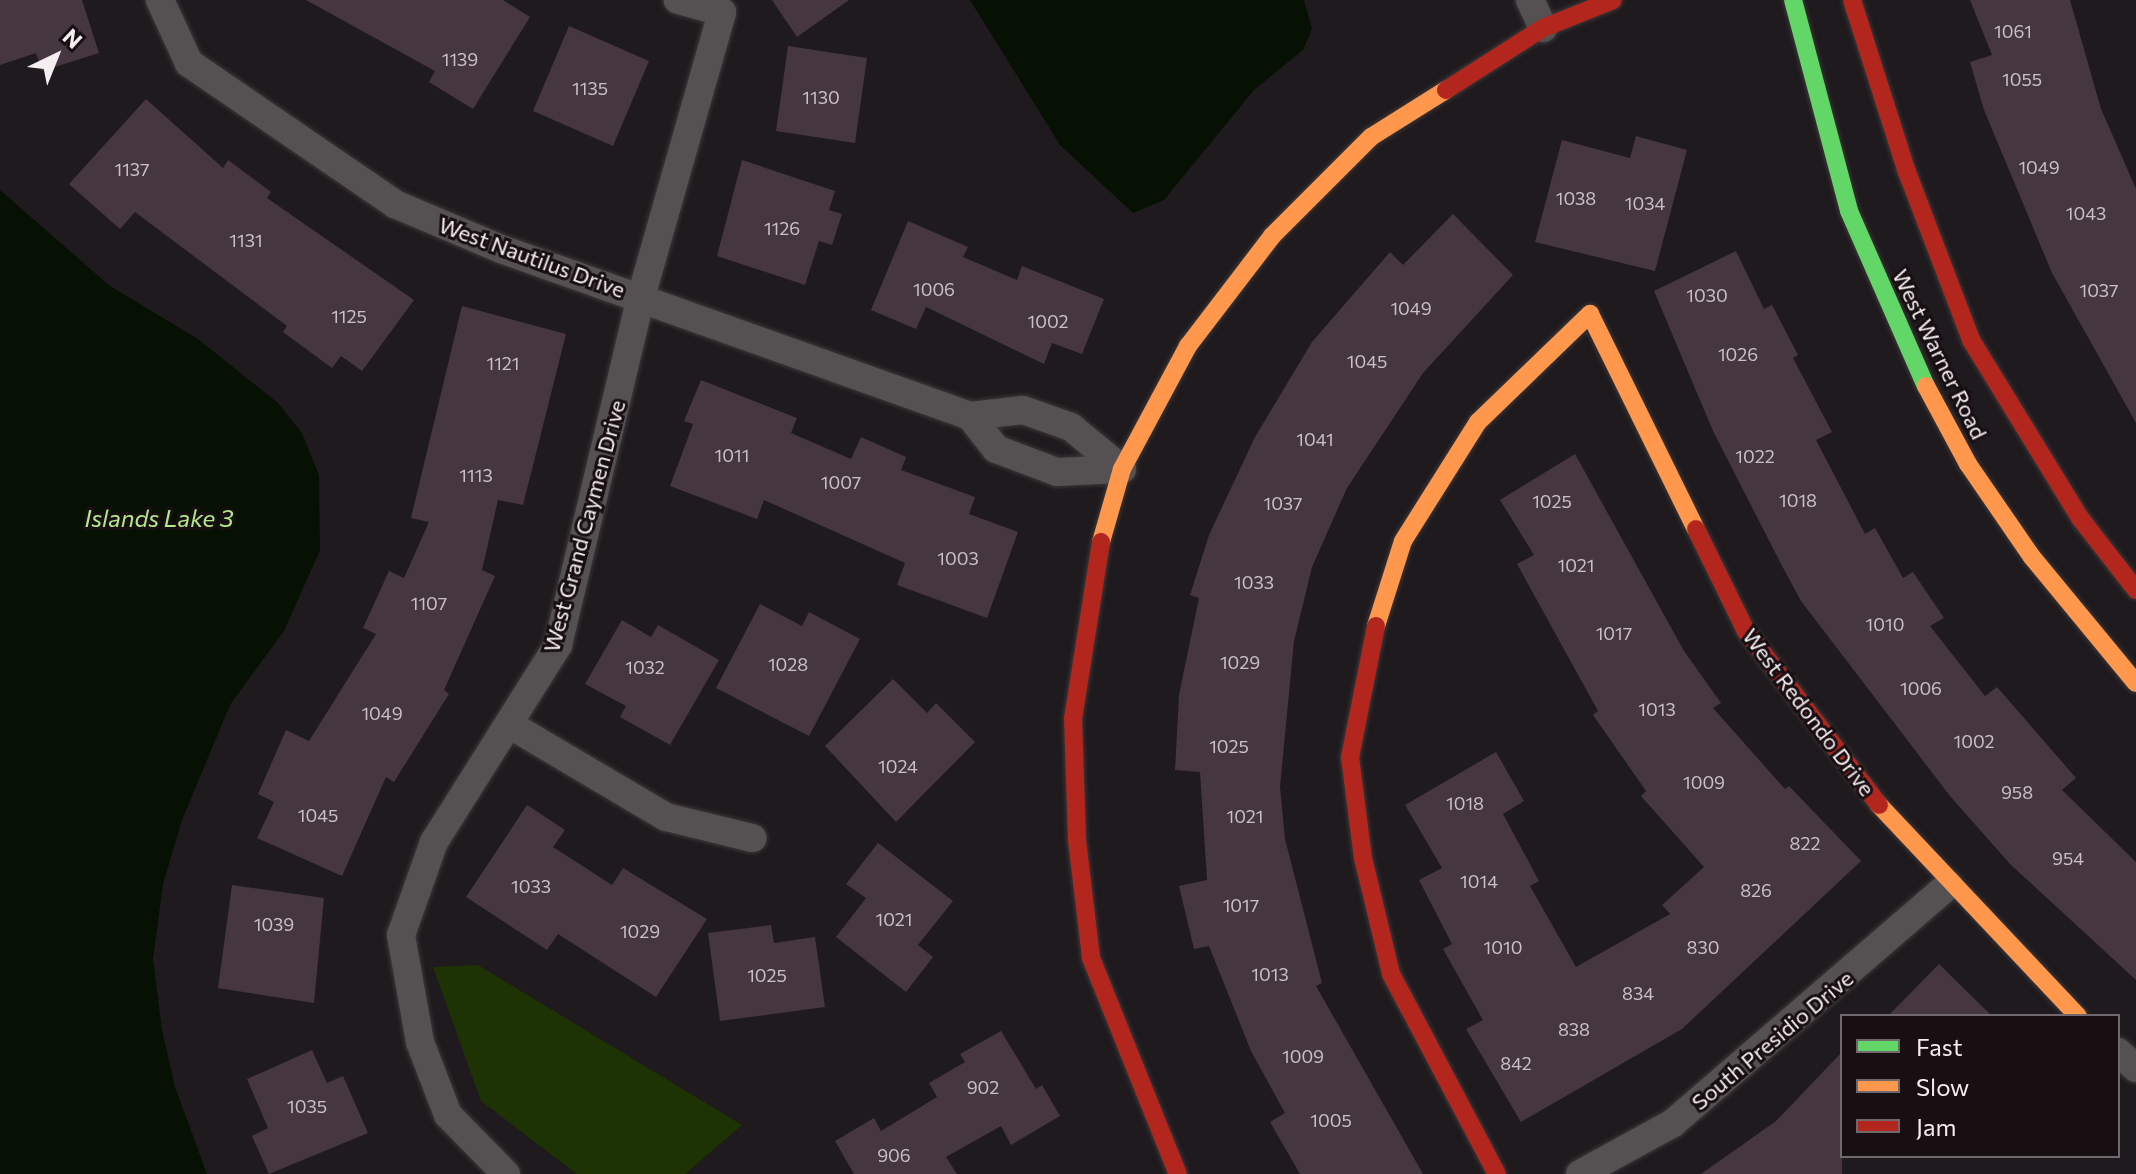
<!DOCTYPE html>
<style>
body{margin:0}
#map{position:relative;width:2136px;height:1174px;overflow:hidden;background:#1f1a1d;font-family:Commissioner,sans-serif}
div>[style]{position:absolute}
.green>*{inset:0;background:#1d3304}
.water>*{inset:0;background:#071103}
.building>*{inset:0;background:#463640}
.roads{filter:drop-shadow(0 0 2px #3c3739) drop-shadow(0 0 2px #3c3739)}
.street>*{height:28px;margin:-14px;padding:0 14px;transform-origin:14px;border-radius:14px;background:#555153}
.fast>*{height:18px;margin:-9px;padding:0 9px;transform-origin:9px;border-radius:9px;background:#63d668}
.slow>*{height:18px;margin:-9px;padding:0 9px;transform-origin:9px;border-radius:9px;background:#ff974d}
.jam>*{height:18px;margin:-9px;padding:0 9px;transform-origin:9px;border-radius:9px;background:#b3261e}
span{translate:-50% -50%;white-space:nowrap;text-align:center;line-height:1.15;-webkit-text-stroke:6px #180f13;paint-order:stroke}
.number-label{font-size:18px;color:#c9c0c5}
.number-label span{-webkit-text-stroke-width:0}
.street-label{font-size:22px;color:#f5eef1}
.water-label{font-size:24px;color:#b3e987;font-style:italic}
.legend{position:absolute;left:1840px;top:1014px;width:280px;height:144px;box-sizing:border-box;background:#180f13;border:2px solid #70686c;margin:0;padding:10px 14px;list-style:none;font-size:24px;color:#f5eef1}
.legend li{display:flex;align-items:center;gap:16px;height:40px}
.legend b{width:40px;border:2px solid #70686c}
.north{position:absolute;left:16px;top:16px;width:80px;height:80px;-webkit-text-stroke:6px #180f13;paint-order:stroke;rotate:43deg;font-size:22px;font-weight:700;line-height:32px;text-align:center;color:#f5eef1}
.north::after{content:'';display:block;margin:auto;width:28px;height:36px;background:#f5eef1;clip-path:polygon(50% 0,100% 100%,50% 72%,0 100%)}
</style>
<div id="map">
<div class="green">
<i style="clip-path:polygon(478px 965px,742px 1125px,685px 1174px,577px 1174px,481px 1101px,433px 967px)"></i>
</div>
<div class="water">
<i style="clip-path:polygon(970px 0,1304px 0,1312px 29px,1303px 50px,1254px 90px,1164px 200px,1133px 213px,1060px 145px)"></i>
<i style="clip-path:polygon(0 190px,110px 286px,198px 339px,278px 403px,302px 433px,319px 475px,320px 550px,284px 631px,230px 705px,182px 820px,163px 884px,153px 959px,162px 1030px,175px 1087px,207px 1174px,0 1174px)"></i>
</div>
<div class="building">
<i style="clip-path:polygon(0 0,82px 0,99px 53px,42px 71px,36px 53px,0 65px)"></i>
<i style="clip-path:polygon(306px 0,503px 0,530px 17px,473px 109px,429px 82px,435px 71px)"></i>
<i style="clip-path:polygon(772px 0,849px 0,797px 37px)"></i>
<i style="clip-path:polygon(1970px 0,2070px 0,2101px 109px,2136px 189px,2136px 423px,2052px 273px,1984px 110px,1970px 62px,1992px 55px)"></i>
<i style="clip-path:polygon(569px 26px,649px 61px,613px 146px,533px 111px)"></i>
<i style="clip-path:polygon(788px 46px,867px 58px,855px 143px,776px 131px)"></i>
<i style="clip-path:polygon(146px 99px,223px 168px,228px 160px,271px 192px,267px 198px,414px 300px,362px 371px,341px 356px,332px 368px,283px 332px,287px 326px,135px 212px,120px 229px,69px 184px)"></i>
<i style="clip-path:polygon(1636px 136px,1687px 150px,1655px 271px,1535px 242px,1562px 140px,1630px 158px)"></i>
<i style="clip-path:polygon(742px 160px,835px 191px,829px 210px,842px 214px,832px 245px,819px 241px,805px 285px,717px 256px)"></i>
<i style="clip-path:polygon(1453px 214px,1513px 275px,1423px 373px,1347px 488px,1312px 567px,1294px 641px,1280px 787px,1285px 839px,1322px 983px,1316px 986px,1423px 1174px,1300px 1174px,1270px 1122px,1285px 1113px,1251px 1051px,1209px 946px,1194px 949px,1179px 886px,1207px 880px,1200px 772px,1175px 770px,1179px 695px,1199px 598px,1190px 595px,1209px 535px,1255px 437px,1312px 342px,1390px 252px,1403px 265px)"></i>
<i style="clip-path:polygon(908px 221px,968px 247px,963px 257px,1017px 280px,1022px 266px,1104px 299px,1082px 354px,1052px 343px,1044px 364px,926px 307px,916px 329px,871px 310px)"></i>
<i style="clip-path:polygon(1736px 251px,1764px 309px,1772px 305px,1798px 355px,1793px 358px,1832px 432px,1816px 440px,1865px 534px,1875px 528px,1903px 578px,1913px 572px,1944px 618px,1930px 626px,1985px 696px,1997px 687px,2076px 778px,2062px 790px,2136px 862px,2136px 980px,2010px 864px,1950px 796px,1801px 601px,1781px 564px,1713px 431px,1654px 291px)"></i>
<i style="clip-path:polygon(462px 306px,566px 334px,523px 505px,498px 500px,482px 570px,495px 576px,444px 690px,449px 694px,394px 782px,386px 777px,342px 876px,257px 838px,274px 802px,258px 794px,286px 730px,309px 741px,376px 634px,363px 628px,389px 571px,404px 578px,429px 522px,411px 518px)"></i>
<i style="clip-path:polygon(701px 380px,797px 418px,791px 433px,851px 459px,861px 437px,906px 457px,901px 470px,975px 497px,969px 514px,1018px 532px,987px 618px,897px 585px,905px 563px,764px 500px,757px 519px,670px 486px,693px 424px,684px 421px)"></i>
<i style="clip-path:polygon(1575px 454px,1684px 651px,1721px 703px,1713px 708px,1785px 789px,1789px 786px,1861px 861px,1682px 1029px,1521px 1122px,1466px 1029px,1483px 1020px,1443px 949px,1452px 944px,1419px 880px,1442px 868px,1405px 805px,1496px 752px,1524px 801px,1503px 814px,1539px 881px,1530px 886px,1576px 967px,1670px 914px,1662px 905px,1704px 867px,1641px 796px,1646px 791px,1593px 715px,1598px 711px,1517px 564px,1534px 555px,1500px 500px)"></i>
<i style="clip-path:polygon(760px 604px,802px 626px,809px 612px,860px 639px,809px 736px,716px 688px)"></i>
<i style="clip-path:polygon(622px 620px,651px 637px,658px 625px,719px 660px,670px 745px,620px 717px,626px 706px,585px 684px)"></i>
<i style="clip-path:polygon(893px 679px,927px 713px,936px 703px,975px 742px,896px 822px,825px 746px)"></i>
<i style="clip-path:polygon(527px 805px,565px 830px,553px 847px,612px 885px,623px 868px,707px 919px,656px 997px,558px 934px,547px 950px,466px 897px)"></i>
<i style="clip-path:polygon(878px 843px,953px 901px,918px 945px,933px 957px,906px 992px,836px 937px,866px 898px,846px 884px)"></i>
<i style="clip-path:polygon(232px 885px,324px 898px,314px 1003px,218px 988px)"></i>
<i style="clip-path:polygon(771px 925px,774px 943px,815px 937px,825px 1007px,720px 1021px,708px 933px)"></i>
<i style="clip-path:polygon(1939px 964px,1992px 1016px,1888px 1016px)"></i>
<i style="clip-path:polygon(1001px 1031px,1036px 1089px,1042px 1085px,1060px 1116px,1011px 1145px,1001px 1126px,946px 1157px,957px 1174px,854px 1174px,835px 1141px,874px 1118px,881px 1131px,937px 1097px,929px 1083px,965px 1062px,960px 1054px)"></i>
<i style="clip-path:polygon(312px 1050px,327px 1083px,343px 1076px,368px 1133px,269px 1174px,252px 1136px,268px 1128px,247px 1079px)"></i>
<i style="clip-path:polygon(1842px 1052px,1842px 1174px,1701px 1174px,1776px 1121px)"></i>
</div>
<div class="roads">
<div class="street">
<i style="left:160px;top:0;width:69px;rotate:65.3deg"></i>
<i style="left:189px;top:63px;width:250px;rotate:34.4deg"></i>
<i style="left:395px;top:204px;width:115px;rotate:23deg"></i>
<i style="left:501px;top:249px;width:498px;rotate:19.6deg"></i>
<i style="left:970px;top:416px;width:53px;rotate:-6.5deg"></i>
<i style="left:1023px;top:410px;width:51px;rotate:19.5deg"></i>
<i style="left:1071px;top:427px;width:66px;rotate:39.5deg"></i>
<i style="left:1530px;top:0;width:31px;rotate:65deg"></i>
<i style="left:970px;top:416px;width:42px;rotate:51.8deg"></i>
<i style="left:996px;top:449px;width:65px;rotate:20.7deg"></i>
<i style="left:1057px;top:472px;width:65px;rotate:-2.6deg"></i>
<i style="left:512px;top:726px;width:179px;rotate:30.6deg"></i>
<i style="left:666px;top:817px;width:89px;rotate:13.7deg"></i>
<i style="left:2118px;top:1052px;width:24px;rotate:42deg"></i>
<i style="left:506px;top:1174px;width:83px;rotate:-134.5deg"></i>
<i style="left:448px;top:1115px;width:78px;rotate:-111deg"></i>
<i style="left:420px;top:1042px;width:109px;rotate:-100.1deg"></i>
<i style="left:401px;top:935px;width:99px;rotate:-70.5deg"></i>
<i style="left:434px;top:842px;width:233px;rotate:-57.8deg"></i>
<i style="left:558px;top:645px;width:358px;rotate:-76.6deg"></i>
<i style="left:641px;top:297px;width:296px;rotate:-74.1deg"></i>
<i style="left:722px;top:12px;width:46px;rotate:-164.7deg"></i>
<i style="left:1580px;top:1174px;width:106px;rotate:-28.7deg"></i>
<i style="left:1673px;top:1123px;width:364px;rotate:-40.8deg"></i>
</div>
<div class="fast">
<i style="left:1793px;top:0;width:218px;rotate:75.1deg"></i>
<i style="left:1849px;top:211px;width:191px;rotate:66.3deg"></i>
</div>
<div class="slow">
<i style="left:1926px;top:386px;width:89px;rotate:61.7deg"></i>
<i style="left:1968px;top:464px;width:113px;rotate:55.5deg"></i>
<i style="left:2032px;top:557px;width:163px;rotate:50.5deg"></i>
<i style="left:1101px;top:542px;width:76px;rotate:-74deg"></i>
<i style="left:1122px;top:469px;width:140px;rotate:-61.8deg"></i>
<i style="left:1188px;top:346px;width:138px;rotate:-52.6deg"></i>
<i style="left:1272px;top:236px;width:140px;rotate:-45deg"></i>
<i style="left:1371px;top:137px;width:89px;rotate:-32.1deg"></i>
<i style="left:1376px;top:626px;width:89px;rotate:-72.4deg"></i>
<i style="left:1403px;top:541px;width:141px;rotate:-57.8deg"></i>
<i style="left:1478px;top:422px;width:156px;rotate:-44deg"></i>
<i style="left:1590px;top:314px;width:240px;rotate:63.8deg"></i>
<i style="left:1879px;top:805px;width:290px;rotate:46.7deg"></i>
</div>
<div class="jam">
<i style="left:1852px;top:0;width:181px;rotate:72.3deg"></i>
<i style="left:1907px;top:172px;width:180px;rotate:69.1deg"></i>
<i style="left:1971px;top:340px;width:209px;rotate:58.5deg"></i>
<i style="left:2080px;top:518px;width:91px;rotate:52.1deg"></i>
<i style="left:1446px;top:90px;width:115px;rotate:-32.6deg"></i>
<i style="left:1543px;top:28px;width:75px;rotate:-21.8deg"></i>
<i style="left:1696px;top:529px;width:114px;rotate:63.9deg"></i>
<i style="left:1746px;top:631px;width:219px;rotate:52.6deg"></i>
<i style="left:1101px;top:542px;width:178px;rotate:99deg"></i>
<i style="left:1073px;top:718px;width:122px;rotate:88.1deg"></i>
<i style="left:1077px;top:840px;width:119px;rotate:83.2deg"></i>
<i style="left:1091px;top:958px;width:233px;rotate:68.1deg"></i>
<i style="left:1376px;top:626px;width:134px;rotate:101.2deg"></i>
<i style="left:1350px;top:757px;width:102px;rotate:82.7deg"></i>
<i style="left:1363px;top:858px;width:119px;rotate:76.4deg"></i>
<i style="left:1391px;top:974px;width:226px;rotate:62.1deg"></i>
</div>
</div>
<div class="number-label">
<span style="left:2013px;top:31px">1061</span>
<span style="left:460px;top:59px">1139</span>
<span style="left:2022px;top:79px">1055</span>
<span style="left:590px;top:88px">1135</span>
<span style="left:821px;top:97px">1130</span>
<span style="left:2039px;top:167px">1049</span>
<span style="left:132px;top:169px">1137</span>
<span style="left:1576px;top:198px">1038</span>
<span style="left:1645px;top:203px">1034</span>
<span style="left:2086px;top:213px">1043</span>
<span style="left:782px;top:228px">1126</span>
<span style="left:246px;top:240px">1131</span>
<span style="left:934px;top:289px">1006</span>
<span style="left:2099px;top:290px">1037</span>
<span style="left:1707px;top:295px">1030</span>
<span style="left:1411px;top:308px">1049</span>
<span style="left:349px;top:316px">1125</span>
<span style="left:1048px;top:321px">1002</span>
<span style="left:1738px;top:354px">1026</span>
<span style="left:1367px;top:361px">1045</span>
<span style="left:503px;top:363px">1121</span>
<span style="left:1315px;top:439px">1041</span>
<span style="left:732px;top:455px">1011</span>
<span style="left:1755px;top:456px">1022</span>
<span style="left:476px;top:475px">1113</span>
<span style="left:841px;top:482px">1007</span>
<span style="left:1798px;top:500px">1018</span>
<span style="left:1552px;top:501px">1025</span>
<span style="left:1283px;top:503px">1037</span>
<span style="left:958px;top:558px">1003</span>
<span style="left:1576px;top:565px">1021</span>
<span style="left:1254px;top:582px">1033</span>
<span style="left:429px;top:603px">1107</span>
<span style="left:1885px;top:624px">1010</span>
<span style="left:1614px;top:633px">1017</span>
<span style="left:1240px;top:662px">1029</span>
<span style="left:788px;top:664px">1028</span>
<span style="left:645px;top:667px">1032</span>
<span style="left:1921px;top:688px">1006</span>
<span style="left:1657px;top:709px">1013</span>
<span style="left:382px;top:713px">1049</span>
<span style="left:1974px;top:741px">1002</span>
<span style="left:1229px;top:746px">1025</span>
<span style="left:898px;top:766px">1024</span>
<span style="left:1704px;top:782px">1009</span>
<span style="left:2017px;top:792px">958</span>
<span style="left:1465px;top:803px">1018</span>
<span style="left:318px;top:815px">1045</span>
<span style="left:1245px;top:816px">1021</span>
<span style="left:1805px;top:843px">822</span>
<span style="left:2068px;top:858px">954</span>
<span style="left:1479px;top:881px">1014</span>
<span style="left:531px;top:886px">1033</span>
<span style="left:1756px;top:890px">826</span>
<span style="left:1241px;top:905px">1017</span>
<span style="left:894px;top:919px">1021</span>
<span style="left:274px;top:924px">1039</span>
<span style="left:640px;top:931px">1029</span>
<span style="left:1503px;top:947px">1010</span>
<span style="left:1703px;top:947px">830</span>
<span style="left:1270px;top:974px">1013</span>
<span style="left:767px;top:975px">1025</span>
<span style="left:1638px;top:993px">834</span>
<span style="left:1574px;top:1029px">838</span>
<span style="left:1303px;top:1056px">1009</span>
<span style="left:1516px;top:1063px">842</span>
<span style="left:983px;top:1087px">902</span>
<span style="left:307px;top:1106px">1035</span>
<span style="left:1331px;top:1120px">1005</span>
<span style="left:894px;top:1155px">906</span>
</div>
<div class="street-label">
<span style="left:532px;top:257px;rotate:20deg">West Nautilus Drive</span>
<span style="left:1940px;top:354px;rotate:64deg">West Warner Road</span>
<span style="left:584px;top:526px;rotate:-75deg">West Grand Caymen Drive</span>
<span style="left:1809px;top:712px;rotate:53deg">West Redondo Drive</span>
<span style="left:1772px;top:1040px;rotate:-40deg">South Presidio Drive</span>
</div>
<div class="water-label">
<span style="left:159px;top:518px">Islands Lake 3</span>
</div>
<ul class="legend">
<li><b style="height:10px;background:#63d668"></b>Fast</li>
<li><b style="height:10px;background:#ff974d"></b>Slow</li>
<li><b style="height:10px;background:#b3261e"></b>Jam</li>
</ul>
<div class="north">N</div>
</div>
